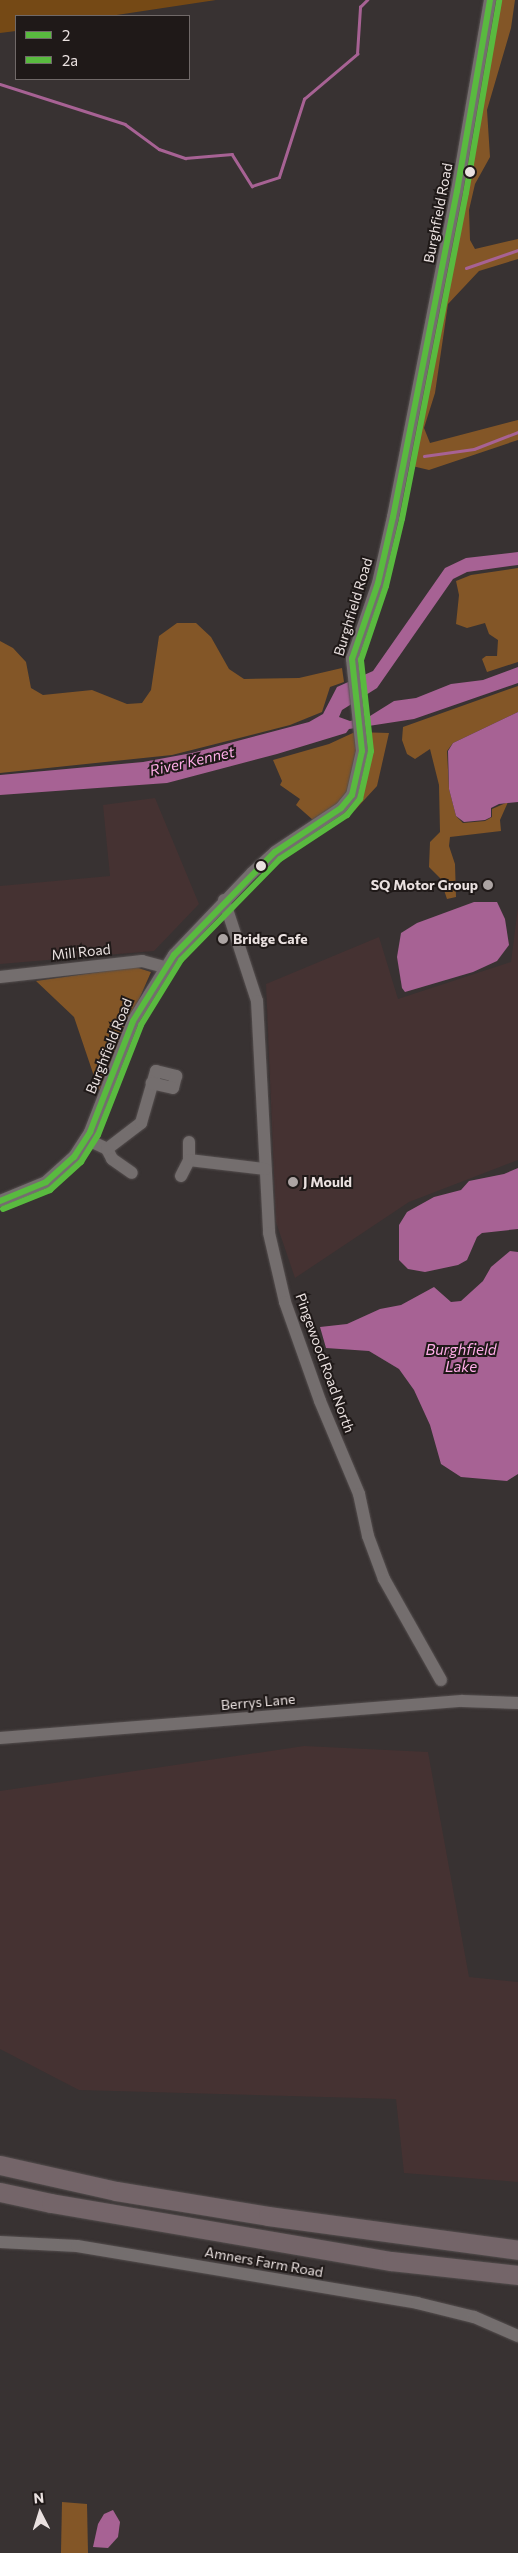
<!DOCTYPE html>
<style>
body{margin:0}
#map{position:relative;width:518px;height:2553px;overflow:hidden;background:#383232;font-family:Commissioner,sans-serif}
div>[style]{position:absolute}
.built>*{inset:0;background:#453232}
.green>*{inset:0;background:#754915}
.forest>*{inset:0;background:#835627}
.water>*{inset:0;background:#a76294}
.stream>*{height:2.5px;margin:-1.25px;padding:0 1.25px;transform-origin:1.25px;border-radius:1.25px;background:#a76294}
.roads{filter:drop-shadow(0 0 1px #544e4e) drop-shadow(0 0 1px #544e4e)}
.minor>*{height:12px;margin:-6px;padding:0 6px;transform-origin:6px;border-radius:6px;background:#746e6e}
.highway>*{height:19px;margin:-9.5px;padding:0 9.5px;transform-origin:9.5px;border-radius:9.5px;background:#746569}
.bus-1>*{height:6px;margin:-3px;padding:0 3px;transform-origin:3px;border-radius:3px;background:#59ba3f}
.bus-2>*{height:6px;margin:-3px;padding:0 3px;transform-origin:3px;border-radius:3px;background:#59ba3f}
.dots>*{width:14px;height:14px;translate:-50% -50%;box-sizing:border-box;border:2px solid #1f1918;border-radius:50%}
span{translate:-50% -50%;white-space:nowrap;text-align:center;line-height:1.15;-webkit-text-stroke:4px #1f1918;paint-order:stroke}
.street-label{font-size:14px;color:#eae1e0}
.poi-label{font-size:14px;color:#eae1e0;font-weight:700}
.right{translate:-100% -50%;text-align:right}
.left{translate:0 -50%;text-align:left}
.water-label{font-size:15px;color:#feace7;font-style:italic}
.legend{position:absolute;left:15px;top:15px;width:175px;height:65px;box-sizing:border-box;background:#1f1918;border:1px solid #706968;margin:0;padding:6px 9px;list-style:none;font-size:15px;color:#eae1e0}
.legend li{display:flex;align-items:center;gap:10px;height:25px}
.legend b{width:25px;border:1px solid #706968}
.north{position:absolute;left:15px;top:2488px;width:50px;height:50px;-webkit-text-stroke:4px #1f1918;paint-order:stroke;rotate:355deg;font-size:14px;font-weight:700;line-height:20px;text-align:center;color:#eae1e0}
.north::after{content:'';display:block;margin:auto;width:18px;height:22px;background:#eae1e0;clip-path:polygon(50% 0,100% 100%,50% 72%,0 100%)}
</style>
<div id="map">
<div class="built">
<i style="clip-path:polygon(155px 798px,199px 904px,154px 951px,0 964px,0 886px,110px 876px,103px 805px)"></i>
<i style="clip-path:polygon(518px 907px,518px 1160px,409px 1202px,295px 1278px,276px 1222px,266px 984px,379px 937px,398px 999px,511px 962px)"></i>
<i style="clip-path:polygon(304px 1746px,428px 1752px,469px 1977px,518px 1982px,518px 2182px,404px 2173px,396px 2099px,79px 2090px,0 2049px,0 1791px)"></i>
</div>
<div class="green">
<i style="clip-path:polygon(0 0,216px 0,110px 16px,16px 16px,16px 31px,0 33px)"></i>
</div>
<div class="forest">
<i style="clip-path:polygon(497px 0,515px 0,511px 28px,487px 110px,490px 157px,475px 184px,469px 210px,470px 240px,475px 249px,518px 239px,518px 259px,479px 271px,448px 304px,435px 393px,424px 428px,430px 443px,518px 420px,518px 440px,429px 470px,408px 465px,472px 138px,478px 137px,478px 114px,472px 117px)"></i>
<i style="clip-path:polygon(518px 568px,518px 662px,487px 672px,482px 659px,486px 656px,497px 656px,498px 640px,489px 634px,485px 623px,467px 628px,456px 624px,459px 595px,456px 581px,471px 575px)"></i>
<i style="clip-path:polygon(177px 623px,196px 623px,211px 637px,229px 669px,244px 679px,299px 678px,342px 668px,344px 682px,330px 687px,322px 712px,290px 725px,172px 755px,0 773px,0 641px,13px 648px,26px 662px,31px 688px,43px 695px,92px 690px,127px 704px,142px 703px,151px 690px,159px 636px)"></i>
<i style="clip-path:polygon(518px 686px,518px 712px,453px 743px,447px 751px,449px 789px,456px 816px,463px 823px,485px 821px,492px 817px,492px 809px,508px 802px,500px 820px,501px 831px,450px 837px,449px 846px,455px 864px,456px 897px,447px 899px,440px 878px,429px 867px,430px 842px,440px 832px,439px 785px,430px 749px,415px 759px,407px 754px,402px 740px,403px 727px)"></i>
<i style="clip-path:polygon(355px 732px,389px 733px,377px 786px,355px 810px,332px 819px,313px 820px,296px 805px,300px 799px,280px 785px,282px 781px,273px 760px,329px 744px)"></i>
<i style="clip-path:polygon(135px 967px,151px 972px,99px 1091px,74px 1017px,36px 981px)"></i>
<i style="clip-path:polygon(62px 2502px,87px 2504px,88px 2553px,61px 2553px)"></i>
</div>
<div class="water">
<i style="clip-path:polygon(518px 552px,518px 565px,467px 572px,453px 579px,377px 688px,342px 710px,339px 717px,350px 721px,370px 716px,394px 701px,416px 698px,451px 684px,483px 680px,518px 667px,518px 683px,414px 719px,349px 729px,346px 733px,277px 754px,167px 783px,0 795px,0 775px,143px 762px,192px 753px,309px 722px,323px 714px,337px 687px,373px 671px,445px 568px,466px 558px)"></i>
<i style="clip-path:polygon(518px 712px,518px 802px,499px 804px,491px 808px,491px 817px,485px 820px,464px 822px,456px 816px,449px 789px,448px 751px,453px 743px)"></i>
<i style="clip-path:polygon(474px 902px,497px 902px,505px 919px,509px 945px,497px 961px,473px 972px,405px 992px,402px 988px,397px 957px,401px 933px,417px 923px)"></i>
<i style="clip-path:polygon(518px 1168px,518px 1229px,482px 1233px,477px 1237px,467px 1260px,458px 1265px,425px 1272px,408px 1269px,399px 1260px,399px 1225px,407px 1212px,434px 1197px,461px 1190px,469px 1181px,504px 1174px)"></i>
<i style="clip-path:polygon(510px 1251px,518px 1252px,518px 1474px,507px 1481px,461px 1477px,441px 1464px,430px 1425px,414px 1390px,399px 1369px,369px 1351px,326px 1348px,320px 1327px,347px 1324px,380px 1309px,401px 1305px,434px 1287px,451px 1302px,461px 1301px,483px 1281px,491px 1267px)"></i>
<i style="clip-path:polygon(113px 2510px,120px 2522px,118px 2537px,108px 2548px,93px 2547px,98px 2524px,104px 2514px)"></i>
</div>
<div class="stream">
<i style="left:0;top:84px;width:131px;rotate:17.7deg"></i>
<i style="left:125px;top:124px;width:42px;rotate:36.3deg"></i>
<i style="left:159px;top:149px;width:28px;rotate:19deg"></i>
<i style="left:185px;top:158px;width:47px;rotate:-4.9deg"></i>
<i style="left:232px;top:154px;width:38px;rotate:58deg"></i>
<i style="left:252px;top:186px;width:28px;rotate:-18deg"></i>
<i style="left:279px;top:177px;width:82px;rotate:-72.2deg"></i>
<i style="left:304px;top:99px;width:70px;rotate:-40.3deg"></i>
<i style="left:357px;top:54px;width:47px;rotate:-86.3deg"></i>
<i style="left:360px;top:7px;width:10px;rotate:-45deg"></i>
<i style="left:466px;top:268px;width:55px;rotate:-19.1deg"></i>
<i style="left:424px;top:456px;width:50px;rotate:-8deg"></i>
<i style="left:474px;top:449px;width:47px;rotate:-21.1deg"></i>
</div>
<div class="roads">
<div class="minor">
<i style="left:224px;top:900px;width:106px;rotate:71.9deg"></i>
<i style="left:257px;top:1001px;width:232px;rotate:87deg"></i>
<i style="left:269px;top:1233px;width:71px;rotate:76.9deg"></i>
<i style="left:285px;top:1302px;width:105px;rotate:70.5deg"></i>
<i style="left:320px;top:1401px;width:101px;rotate:67.2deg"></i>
<i style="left:359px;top:1494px;width:43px;rotate:77.9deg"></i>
<i style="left:368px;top:1536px;width:46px;rotate:69.6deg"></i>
<i style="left:384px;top:1579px;width:116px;rotate:60.6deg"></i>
<i style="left:0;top:977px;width:143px;rotate:-6.4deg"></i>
<i style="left:142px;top:961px;width:24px;rotate:15deg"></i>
<i style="left:86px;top:1139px;width:23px;rotate:25deg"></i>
<i style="left:107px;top:1149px;width:11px;rotate:63deg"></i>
<i style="left:112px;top:1159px;width:24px;rotate:35deg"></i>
<i style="left:189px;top:1142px;width:18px;rotate:90deg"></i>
<i style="left:189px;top:1160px;width:77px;rotate:6.8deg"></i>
<i style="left:107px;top:1149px;width:43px;rotate:-37.4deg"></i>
<i style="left:141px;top:1123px;width:54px;rotate:-73.9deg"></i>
<i style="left:156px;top:1071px;width:21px;rotate:14deg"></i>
<i style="left:176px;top:1076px;width:12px;rotate:104deg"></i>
<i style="left:173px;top:1088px;width:22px;rotate:-167deg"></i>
<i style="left:181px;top:1176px;width:18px;rotate:-63deg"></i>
<i style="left:0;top:1201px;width:50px;rotate:-22.4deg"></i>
<i style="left:46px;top:1182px;width:38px;rotate:-42deg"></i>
<i style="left:74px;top:1157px;width:30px;rotate:-57deg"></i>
<i style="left:90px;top:1132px;width:119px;rotate:-68.8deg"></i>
<i style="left:133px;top:1021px;width:78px;rotate:-58.2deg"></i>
<i style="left:174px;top:955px;width:113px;rotate:-46.4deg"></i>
<i style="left:252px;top:873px;width:31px;rotate:-42deg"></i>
<i style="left:275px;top:852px;width:79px;rotate:-33.7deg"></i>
<i style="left:341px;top:808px;width:17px;rotate:-50deg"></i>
<i style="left:352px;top:795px;width:45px;rotate:-77.2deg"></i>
<i style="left:362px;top:751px;width:93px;rotate:-96.2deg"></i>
<i style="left:352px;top:659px;width:80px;rotate:-71.1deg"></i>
<i style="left:378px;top:583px;width:68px;rotate:-77.2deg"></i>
<i style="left:393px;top:517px;width:332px;rotate:-78.9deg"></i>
<i style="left:457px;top:191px;width:194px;rotate:-80.2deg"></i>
<i style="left:0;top:1738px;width:463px;rotate:-4.6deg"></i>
<i style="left:462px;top:1701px;width:56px;rotate:2deg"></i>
<i style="left:0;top:2242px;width:77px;rotate:3deg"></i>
<i style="left:77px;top:2246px;width:345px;rotate:9.5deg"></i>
<i style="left:417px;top:2303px;width:59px;rotate:13.8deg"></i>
<i style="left:474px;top:2317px;width:48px;rotate:23.4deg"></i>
</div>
<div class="highway">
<i style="left:0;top:2165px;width:119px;rotate:12.6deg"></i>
<i style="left:116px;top:2191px;width:154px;rotate:9.3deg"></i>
<i style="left:268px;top:2216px;width:252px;rotate:7.7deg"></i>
<i style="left:0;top:2192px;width:52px;rotate:12.2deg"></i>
<i style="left:51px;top:2203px;width:345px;rotate:9.7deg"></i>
<i style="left:391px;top:2261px;width:128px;rotate:6.3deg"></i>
</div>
</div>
<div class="bus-1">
<i style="left:0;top:1201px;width:50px;rotate:-22.4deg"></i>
<i style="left:46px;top:1182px;width:38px;rotate:-42deg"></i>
<i style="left:74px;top:1157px;width:30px;rotate:-57deg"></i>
<i style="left:90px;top:1132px;width:119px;rotate:-68.8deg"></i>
<i style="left:133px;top:1021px;width:78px;rotate:-58.2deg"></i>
<i style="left:174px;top:955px;width:144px;rotate:-45.6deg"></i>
<i style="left:275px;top:852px;width:79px;rotate:-33.7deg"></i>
<i style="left:341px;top:808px;width:17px;rotate:-50deg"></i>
<i style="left:352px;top:795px;width:45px;rotate:-77.2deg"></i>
<i style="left:362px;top:751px;width:93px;rotate:-96.2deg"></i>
<i style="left:352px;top:659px;width:80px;rotate:-71.1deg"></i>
<i style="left:378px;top:583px;width:68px;rotate:-77.2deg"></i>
<i style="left:393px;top:517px;width:332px;rotate:-78.9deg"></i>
<i style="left:457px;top:191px;width:194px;rotate:-80.2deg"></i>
</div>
<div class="bus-2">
<i style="left:3px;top:1209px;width:51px;rotate:-22deg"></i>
<i style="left:50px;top:1190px;width:42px;rotate:-42.1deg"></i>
<i style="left:81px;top:1162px;width:32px;rotate:-58deg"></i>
<i style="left:98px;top:1135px;width:118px;rotate:-68.6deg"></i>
<i style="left:141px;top:1025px;width:76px;rotate:-58.4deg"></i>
<i style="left:181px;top:960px;width:141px;rotate:-45.6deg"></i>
<i style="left:280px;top:859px;width:80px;rotate:-33.3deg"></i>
<i style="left:347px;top:815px;width:21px;rotate:-51deg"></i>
<i style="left:360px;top:799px;width:49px;rotate:-77.1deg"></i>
<i style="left:371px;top:751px;width:92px;rotate:-96.3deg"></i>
<i style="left:361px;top:660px;width:78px;rotate:-71.3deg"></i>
<i style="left:386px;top:586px;width:69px;rotate:-76.6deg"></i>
<i style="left:402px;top:519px;width:332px;rotate:-78.9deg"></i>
<i style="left:466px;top:193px;width:195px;rotate:-80.2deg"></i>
</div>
<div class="dots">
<i style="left:470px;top:172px;background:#eae1e0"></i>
<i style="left:261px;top:866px;background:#eae1e0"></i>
<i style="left:488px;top:885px;background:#aca4a3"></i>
<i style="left:223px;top:939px;background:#aca4a3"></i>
<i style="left:293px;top:1182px;background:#aca4a3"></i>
</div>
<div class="street-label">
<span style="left:438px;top:213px;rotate:-79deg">Burghfield Road</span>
<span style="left:353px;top:607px;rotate:-73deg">Burghfield Road</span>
<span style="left:81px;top:952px;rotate:-6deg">Mill Road</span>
<span style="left:109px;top:1046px;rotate:-68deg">Burghfield Road</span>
<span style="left:325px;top:1363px;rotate:70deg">Pingewood Road North</span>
<span style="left:258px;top:1702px;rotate:-5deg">Berrys Lane</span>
<span style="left:264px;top:2262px;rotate:10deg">Amners Farm Road</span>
</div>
<div class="poi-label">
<span class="right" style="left:478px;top:885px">SQ Motor Group</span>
<span class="left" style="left:233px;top:939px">Bridge Cafe</span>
<span class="left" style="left:303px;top:1182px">J Mould</span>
</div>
<div class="water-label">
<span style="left:192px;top:761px;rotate:-13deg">River Kennet</span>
<span style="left:461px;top:1358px">Burghfield<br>Lake</span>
</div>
<ul class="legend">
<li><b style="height:6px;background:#59ba3f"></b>2</li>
<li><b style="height:6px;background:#59ba3f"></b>2a</li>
</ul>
<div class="north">N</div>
</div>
